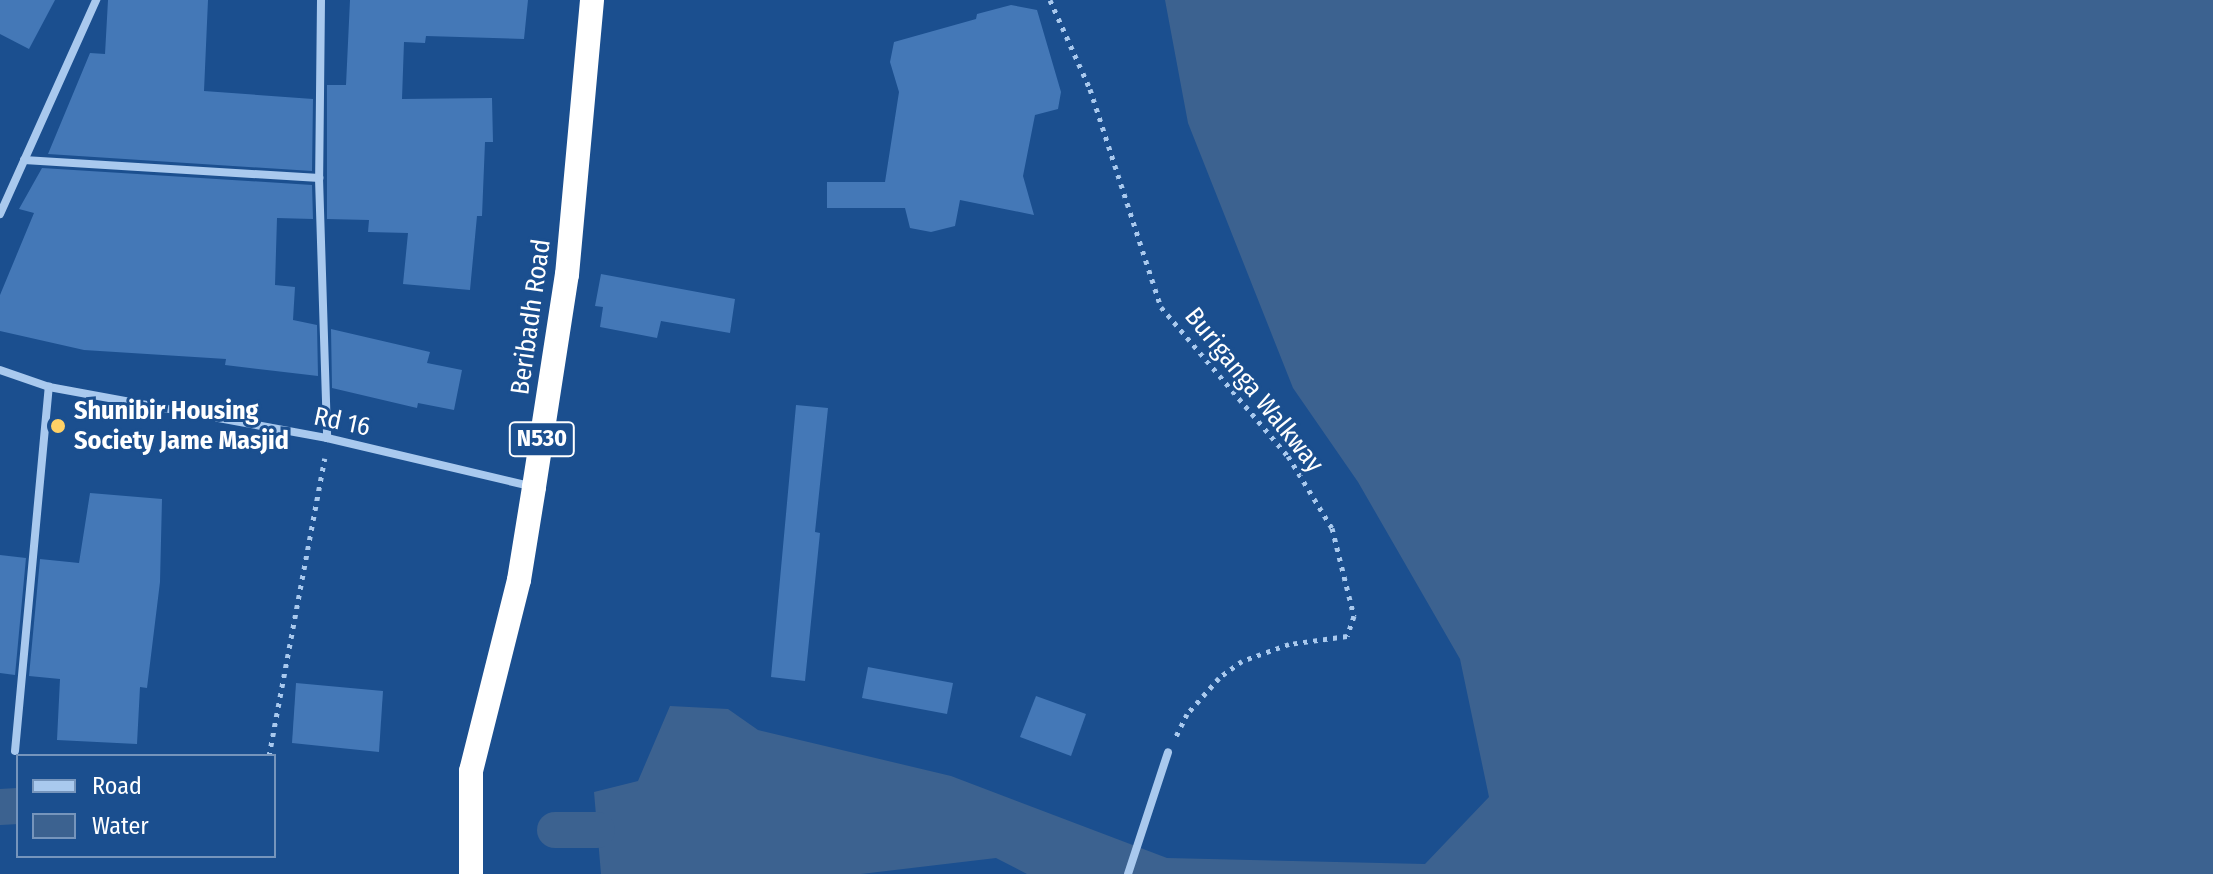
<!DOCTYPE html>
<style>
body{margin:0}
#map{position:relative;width:2213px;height:874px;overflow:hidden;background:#1b4f8f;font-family:"Fira Sans Condensed",sans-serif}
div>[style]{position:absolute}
.water>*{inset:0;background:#3c6290}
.canal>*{height:36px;margin:-18px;padding:0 18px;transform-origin:18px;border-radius:18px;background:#3c6290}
.building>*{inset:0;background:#4478b7}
.path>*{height:5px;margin-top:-2.5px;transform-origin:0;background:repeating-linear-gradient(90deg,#a9c9ee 0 4px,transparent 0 10px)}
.street>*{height:8px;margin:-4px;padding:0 4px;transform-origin:4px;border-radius:4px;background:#a9c9ee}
.highway>*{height:24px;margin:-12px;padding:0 12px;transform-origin:12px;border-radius:12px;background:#fff}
.dots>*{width:22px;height:22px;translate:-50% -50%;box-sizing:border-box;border:4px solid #1b4f8f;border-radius:50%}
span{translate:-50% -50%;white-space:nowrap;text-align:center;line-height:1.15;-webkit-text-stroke:6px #1b4f8f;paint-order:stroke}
.shield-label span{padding:2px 6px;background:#1b4f8f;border:2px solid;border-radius:6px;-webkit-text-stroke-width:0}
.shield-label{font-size:24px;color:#fff;font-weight:700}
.street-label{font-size:26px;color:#fff}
.poi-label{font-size:26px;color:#fff;font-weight:700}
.left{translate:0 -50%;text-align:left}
.legend{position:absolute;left:16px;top:754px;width:260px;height:104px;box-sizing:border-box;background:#1b4f8f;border:2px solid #7695bc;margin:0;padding:10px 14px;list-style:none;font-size:24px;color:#fff}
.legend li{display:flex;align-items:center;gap:16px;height:40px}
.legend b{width:40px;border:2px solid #7695bc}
</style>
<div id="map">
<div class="water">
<i style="clip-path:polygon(1165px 0,2213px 0,2213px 874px,1027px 874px,996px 858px,861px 874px,601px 874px,594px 792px,638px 781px,670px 706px,728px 709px,758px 730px,951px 776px,1167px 858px,1425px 864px,1489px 797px,1460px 659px,1358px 482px,1293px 388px,1188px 123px)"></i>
</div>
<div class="canal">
<i style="left:0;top:807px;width:18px;rotate:-3deg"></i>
<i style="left:555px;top:830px;width:42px"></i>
</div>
<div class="building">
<i style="clip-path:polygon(0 0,55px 0,29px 49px,0 34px)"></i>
<i style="clip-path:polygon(108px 0,208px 0,204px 91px,313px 99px,312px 171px,48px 154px,90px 53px,105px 54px)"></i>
<i style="clip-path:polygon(350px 0,528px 0,524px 39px,426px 36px,425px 43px,404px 42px,402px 99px,492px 98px,493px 142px,485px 142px,482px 216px,477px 216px,470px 290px,403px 284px,408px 233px,368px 232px,369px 220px,327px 219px,327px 85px,346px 85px)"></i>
<i style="clip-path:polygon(1011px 5px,1037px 10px,1061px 92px,1058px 109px,1035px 115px,1023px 176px,1034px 215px,960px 200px,955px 226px,931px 232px,910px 228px,905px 208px,827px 208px,827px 182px,885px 182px,899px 92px,890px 62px,894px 42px,976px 19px,977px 14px)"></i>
<i style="clip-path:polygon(42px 168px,312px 185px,313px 219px,277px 218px,275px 285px,295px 287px,293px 320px,317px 325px,318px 376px,225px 365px,226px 359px,84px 350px,0 331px,0 295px,34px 213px,19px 209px)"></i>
<i style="clip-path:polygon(601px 274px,735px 299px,730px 333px,661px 321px,657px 338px,600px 327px,603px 307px,595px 306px)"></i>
<i style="clip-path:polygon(331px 329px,430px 352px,427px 363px,462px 370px,454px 410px,418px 403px,417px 408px,332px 388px)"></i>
<i style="clip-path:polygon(796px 405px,828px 408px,815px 532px,820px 533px,805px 681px,771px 677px)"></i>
<i style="clip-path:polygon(90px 493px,162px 499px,160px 582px,147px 688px,140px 687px,137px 744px,57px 740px,60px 679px,29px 676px,40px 559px,79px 563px)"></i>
<i style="clip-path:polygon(0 555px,26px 558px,15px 675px,0 673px)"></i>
<i style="clip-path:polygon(868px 667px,953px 683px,947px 714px,862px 698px)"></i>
<i style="clip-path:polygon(296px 683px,383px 691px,379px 752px,292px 743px)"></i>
<i style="clip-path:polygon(1036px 696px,1086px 714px,1071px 756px,1020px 737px)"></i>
</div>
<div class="path">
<i style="left:1050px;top:0;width:98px;rotate:65.8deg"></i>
<i style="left:1090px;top:89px;width:229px;rotate:72deg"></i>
<i style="left:1161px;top:307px;width:196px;rotate:49.6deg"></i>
<i style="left:1288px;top:456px;width:84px;rotate:58.6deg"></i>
<i style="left:1332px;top:528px;width:91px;rotate:76deg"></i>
<i style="left:1354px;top:616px;width:21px;rotate:109deg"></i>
<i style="left:1347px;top:636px;width:59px;rotate:172.1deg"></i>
<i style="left:1289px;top:644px;width:50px;rotate:160.1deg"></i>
<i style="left:1242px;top:661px;width:29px;rotate:144deg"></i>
<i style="left:1219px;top:678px;width:48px;rotate:131.6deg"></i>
<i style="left:1187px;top:714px;width:25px;rotate:116deg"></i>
<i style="left:269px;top:756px;width:303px;rotate:-79.4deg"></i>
</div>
<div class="street">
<i style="left:321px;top:0;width:178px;rotate:90.6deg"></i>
<i style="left:319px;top:178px;width:260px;rotate:88.2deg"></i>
<i style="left:24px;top:160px;width:296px;rotate:3.5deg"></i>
<i style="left:0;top:214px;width:235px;rotate:-65.8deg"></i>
<i style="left:0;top:370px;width:52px;rotate:19.1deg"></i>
<i style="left:49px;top:387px;width:283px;rotate:10.4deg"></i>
<i style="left:327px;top:438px;width:209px;rotate:13.3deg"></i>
<i style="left:15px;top:751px;width:366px;rotate:-84.7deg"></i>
<i style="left:1128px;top:874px;width:128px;rotate:-71.8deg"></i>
</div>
<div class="highway">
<i style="left:471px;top:874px;width:103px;rotate:-90deg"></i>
<i style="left:471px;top:771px;width:197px;rotate:-75.9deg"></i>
<i style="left:519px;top:580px;width:94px;rotate:-80.8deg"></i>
<i style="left:534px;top:487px;width:215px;rotate:-81.2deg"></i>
<i style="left:567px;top:275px;width:276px;rotate:-84.8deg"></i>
</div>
<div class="dots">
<i style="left:58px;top:426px;background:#ffd166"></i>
</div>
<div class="shield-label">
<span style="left:542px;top:439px">N530</span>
</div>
<div class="street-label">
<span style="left:531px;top:317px;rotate:-82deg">Beribadh Road</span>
<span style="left:1254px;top:390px;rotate:51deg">Buriganga Walkway</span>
<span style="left:342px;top:422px;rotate:12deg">Rd 16</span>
</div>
<div class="poi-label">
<span class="left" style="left:74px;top:426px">Shunibir Housing<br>Society Jame Masjid</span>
</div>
<ul class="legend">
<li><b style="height:10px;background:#a9c9ee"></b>Road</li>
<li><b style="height:22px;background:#3c6290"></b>Water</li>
</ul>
</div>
